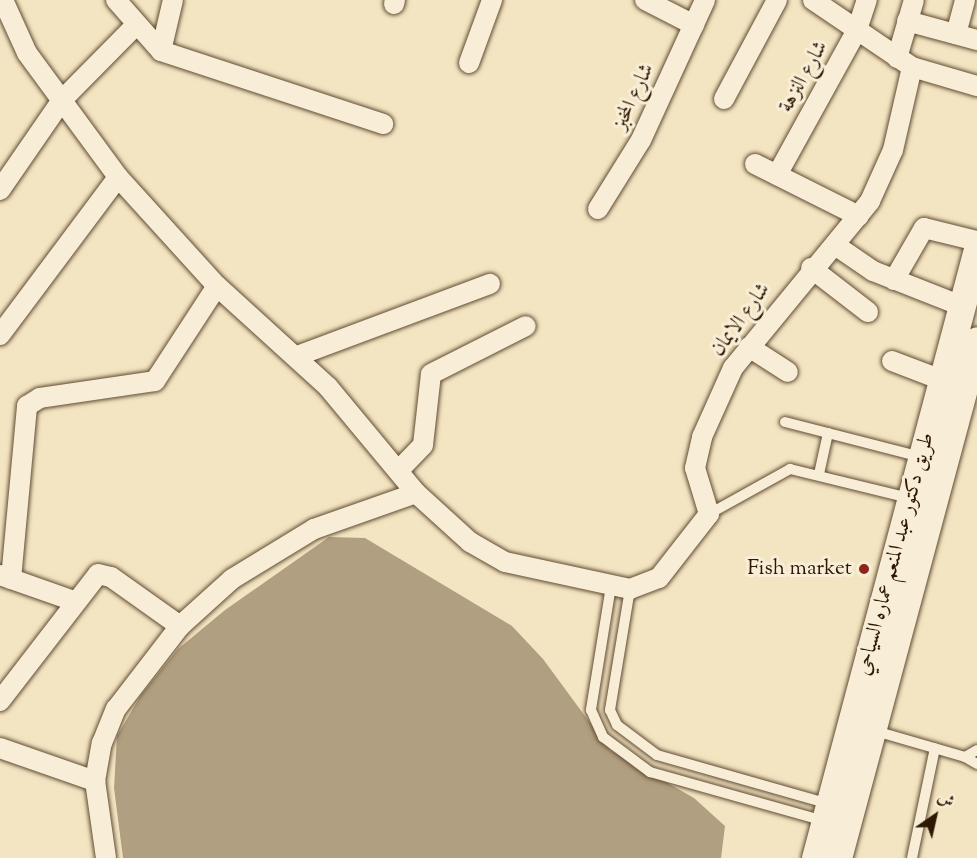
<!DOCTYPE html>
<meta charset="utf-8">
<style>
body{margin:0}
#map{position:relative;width:977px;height:858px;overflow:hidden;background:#f4e5c2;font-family:"Sorts Mill Goudy",Amiri,serif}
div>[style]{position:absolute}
.water>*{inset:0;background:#b19f81}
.roads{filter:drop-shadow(0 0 2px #604b33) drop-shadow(0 0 2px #604b33)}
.lane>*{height:10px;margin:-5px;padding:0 5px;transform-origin:5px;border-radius:5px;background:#f8eed7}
.street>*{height:20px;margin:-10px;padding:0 10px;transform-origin:10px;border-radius:10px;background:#f8eed7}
.secondary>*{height:27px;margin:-13.5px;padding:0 13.5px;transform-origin:13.5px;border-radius:13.5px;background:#f8eed7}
.dots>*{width:16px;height:16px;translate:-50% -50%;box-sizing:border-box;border:3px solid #f8eed7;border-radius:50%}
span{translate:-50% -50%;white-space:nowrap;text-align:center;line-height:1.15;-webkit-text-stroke:6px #f8eed7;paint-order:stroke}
.street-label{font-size:21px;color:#2e1803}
.poi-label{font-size:21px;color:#2e1803}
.right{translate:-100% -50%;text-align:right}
.north{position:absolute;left:905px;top:786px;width:60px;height:60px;-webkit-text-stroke:4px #f8eed7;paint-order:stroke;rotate:34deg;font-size:16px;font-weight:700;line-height:24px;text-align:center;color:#2e1803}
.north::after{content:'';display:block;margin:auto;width:21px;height:27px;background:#2e1803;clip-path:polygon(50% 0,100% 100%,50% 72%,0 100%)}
</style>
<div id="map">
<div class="water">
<i style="clip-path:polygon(329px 537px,365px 538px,512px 626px,543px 659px,610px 750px,694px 798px,725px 826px,721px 858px,123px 858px,114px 788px,117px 736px,141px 695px,178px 649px,225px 610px)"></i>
</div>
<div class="roads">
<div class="lane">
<i style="left:785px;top:422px;width:140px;rotate:14.4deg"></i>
<i style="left:819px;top:474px;width:42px;rotate:-77.6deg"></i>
<i style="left:709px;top:514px;width:93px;rotate:-29.1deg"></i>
<i style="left:790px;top:469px;width:122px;rotate:13.7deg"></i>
<i style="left:611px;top:586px;width:126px;rotate:99.2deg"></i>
<i style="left:591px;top:710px;width:30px;rotate:66deg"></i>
<i style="left:603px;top:737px;width:59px;rotate:36.7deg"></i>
<i style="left:650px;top:772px;width:181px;rotate:15.7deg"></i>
<i style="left:630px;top:589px;width:123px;rotate:99.4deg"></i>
<i style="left:610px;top:710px;width:17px;rotate:65deg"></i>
<i style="left:617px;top:725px;width:50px;rotate:36.9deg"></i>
<i style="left:657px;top:755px;width:179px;rotate:15.9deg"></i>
<i style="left:872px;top:730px;width:97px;rotate:16.2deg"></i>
<i style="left:977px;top:750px;width:14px;rotate:150deg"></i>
<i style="left:965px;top:757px;width:14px;rotate:30deg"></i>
<i style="left:912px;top:858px;width:112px;rotate:-78.2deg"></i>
</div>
<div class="street">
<i style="left:3px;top:0;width:58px;rotate:65.6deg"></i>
<i style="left:27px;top:53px;width:154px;rotate:53.7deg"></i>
<i style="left:118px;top:177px;width:147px;rotate:47.8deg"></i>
<i style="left:217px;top:286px;width:150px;rotate:42.3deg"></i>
<i style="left:328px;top:387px;width:138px;rotate:50.3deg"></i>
<i style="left:116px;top:0;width:68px;rotate:48.6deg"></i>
<i style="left:161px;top:51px;width:234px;rotate:18.2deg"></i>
<i style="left:645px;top:0;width:55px;rotate:27deg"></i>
<i style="left:813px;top:0;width:120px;rotate:34.1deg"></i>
<i style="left:912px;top:67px;width:68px;rotate:16.3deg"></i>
<i style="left:394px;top:4px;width:4px;rotate:-76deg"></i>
<i style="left:907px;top:21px;width:73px;rotate:15.2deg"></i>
<i style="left:956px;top:34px;width:35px;rotate:-75deg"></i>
<i style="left:161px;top:51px;width:52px;rotate:-76.8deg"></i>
<i style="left:897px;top:58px;width:60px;rotate:-73.7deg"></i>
<i style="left:469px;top:63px;width:67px;rotate:-69.9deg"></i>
<i style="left:724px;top:99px;width:112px;rotate:-61.8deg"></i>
<i style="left:755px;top:164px;width:116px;rotate:26.6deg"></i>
<i style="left:777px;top:175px;width:166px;rotate:-61.1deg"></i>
<i style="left:857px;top:30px;width:32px;rotate:-72deg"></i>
<i style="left:0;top:190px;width:109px;rotate:-55.4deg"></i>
<i style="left:62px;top:100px;width:104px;rotate:-45.4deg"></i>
<i style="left:598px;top:209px;width:81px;rotate:-58.1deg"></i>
<i style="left:641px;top:140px;width:154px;rotate:-65.4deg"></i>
<i style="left:835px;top:245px;width:46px;rotate:34.4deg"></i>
<i style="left:873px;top:271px;width:96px;rotate:21.5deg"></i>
<i style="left:811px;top:268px;width:72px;rotate:37.7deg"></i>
<i style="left:894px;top:280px;width:60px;rotate:-60deg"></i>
<i style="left:924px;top:228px;width:55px;rotate:13.8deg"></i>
<i style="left:0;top:335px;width:197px;rotate:-53.2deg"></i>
<i style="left:749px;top:347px;width:46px;rotate:32.7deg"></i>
<i style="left:297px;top:356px;width:206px;rotate:-20.5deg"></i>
<i style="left:892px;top:361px;width:53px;rotate:20.8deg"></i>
<i style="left:400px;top:469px;width:33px;rotate:-46deg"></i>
<i style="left:423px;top:445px;width:71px;rotate:-83.6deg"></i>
<i style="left:431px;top:374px;width:106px;rotate:-26.8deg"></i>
<i style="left:0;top:575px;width:78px;rotate:19.4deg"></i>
<i style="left:11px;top:579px;width:174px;rotate:-84.7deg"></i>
<i style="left:27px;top:406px;width:15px;rotate:-32deg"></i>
<i style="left:40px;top:398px;width:116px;rotate:-8.4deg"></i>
<i style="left:155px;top:381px;width:113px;rotate:-56.9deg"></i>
<i style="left:0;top:701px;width:160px;rotate:-52.3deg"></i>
<i style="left:98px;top:574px;width:13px;rotate:13deg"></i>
<i style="left:111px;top:577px;width:85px;rotate:35.4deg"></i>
<i style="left:0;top:748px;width:101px;rotate:19.2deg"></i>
<i style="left:106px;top:858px;width:78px;rotate:-98.1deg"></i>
<i style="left:95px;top:781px;width:39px;rotate:-80deg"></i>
<i style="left:102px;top:743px;width:37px;rotate:-68deg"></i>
<i style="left:116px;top:709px;width:105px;rotate:-52.4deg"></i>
<i style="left:180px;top:626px;width:70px;rotate:-42.1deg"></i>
<i style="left:232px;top:579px;width:96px;rotate:-31.4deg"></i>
<i style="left:314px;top:529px;width:108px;rotate:-19.4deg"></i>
<i style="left:416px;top:493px;width:73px;rotate:42.2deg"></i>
<i style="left:470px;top:542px;width:40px;rotate:29.7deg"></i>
<i style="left:505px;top:562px;width:128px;rotate:12.2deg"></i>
<i style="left:630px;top:589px;width:31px;rotate:-21deg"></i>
<i style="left:659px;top:578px;width:81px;rotate:-52deg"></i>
<i style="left:709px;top:514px;width:48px;rotate:-106.9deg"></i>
<i style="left:695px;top:468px;width:32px;rotate:-77deg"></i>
<i style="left:702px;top:437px;width:76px;rotate:-65.8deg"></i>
<i style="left:733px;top:368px;width:216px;rotate:-50.6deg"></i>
<i style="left:870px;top:201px;width:56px;rotate:-65.7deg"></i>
<i style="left:893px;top:150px;width:85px;rotate:-77.1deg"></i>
</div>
<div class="secondary">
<i style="left:815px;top:858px;width:630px;rotate:-75.1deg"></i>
<i style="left:838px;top:858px;width:536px;rotate:-74.98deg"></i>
</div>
</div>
<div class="dots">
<i style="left:864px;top:569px;background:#8f2418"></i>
</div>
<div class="street-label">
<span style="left:804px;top:77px;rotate:-61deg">شارع النزهة</span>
<span style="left:634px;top:97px;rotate:-65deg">شارع المخبز</span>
<span style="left:741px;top:320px;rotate:-54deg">شارع الايمان</span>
<span style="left:896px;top:554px;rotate:-75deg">طريق دكتور عبد المنعم عماره السياحي</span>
</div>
<div class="poi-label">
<span class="right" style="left:852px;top:569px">Fish market</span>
</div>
<div class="north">ش</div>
</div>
